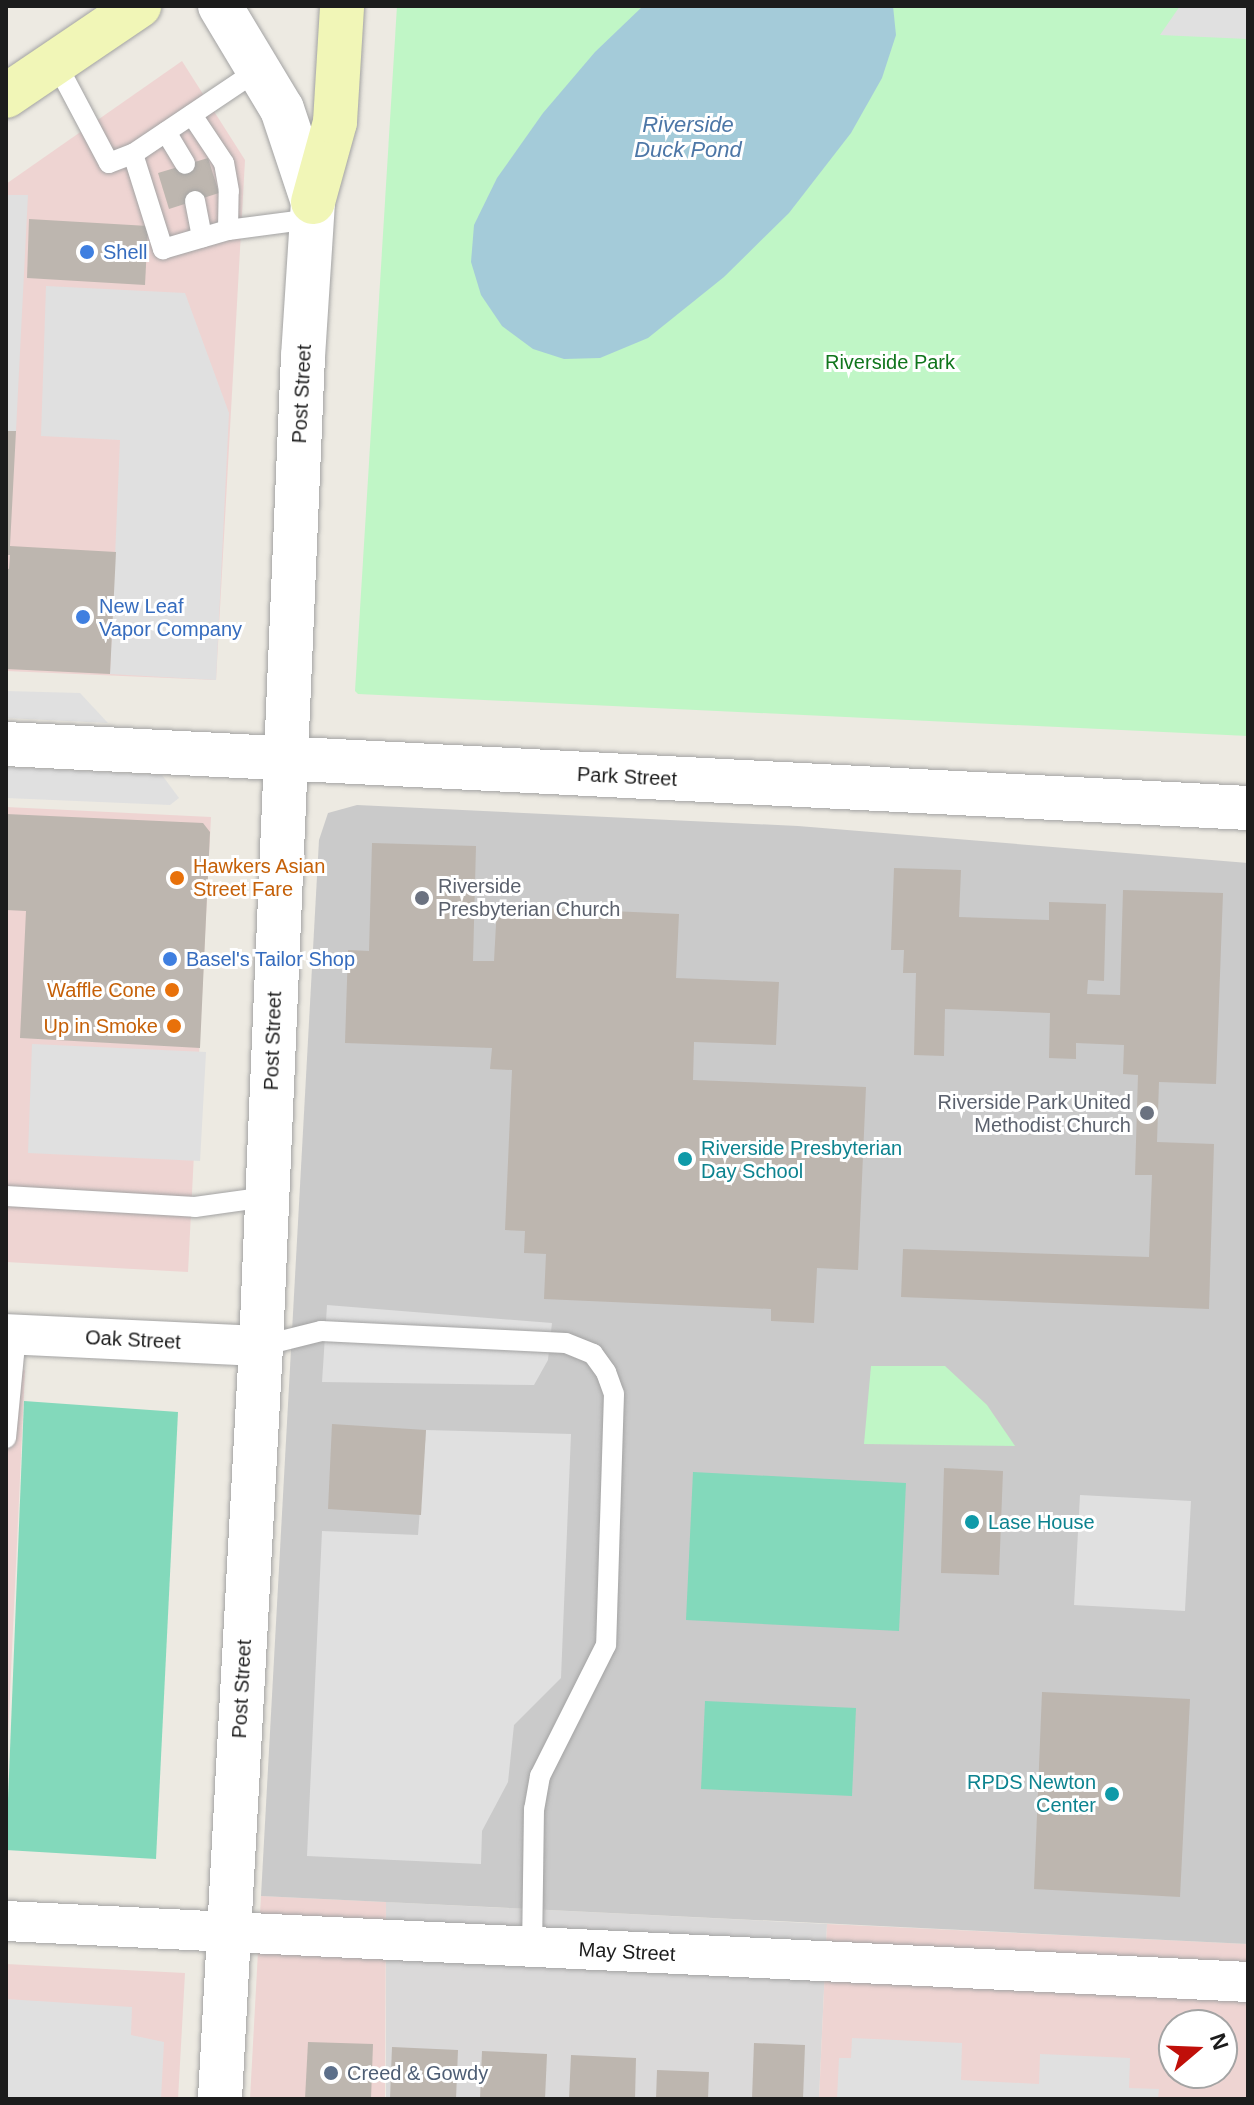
<!DOCTYPE html>
<style>
body{margin:0}
#map{position:relative;width:1254px;height:2105px;overflow:hidden;background:#edeae2;font-family:Helvetica,sans-serif}
div>[style]{position:absolute}
.residential>*{inset:0;background:#dad9d9}
.commercial>*{inset:0;background:#eed4d2}
.religious>*{inset:0;background:#cacaca}
.park>*{inset:0;background:#c0f6c6}
.pitch>*{inset:0;background:#83d9bb}
.parking>*{inset:0;background:#e0e0e0}
.water>*{inset:0;background:#a4cbd9}
.building>*{inset:0;background:#bdb6af}
.roads{filter:drop-shadow(0 0 2px #a3a3a3) drop-shadow(0 0 2px #a3a3a3)}
.service>*{height:20px;margin:-10px;padding:0 10px;transform-origin:10px;border-radius:10px;background:#fff}
.minor>*{height:40px;margin:-20px;padding:0 20px;transform-origin:20px;border-radius:20px;background:#fff}
.tertiary>*{height:44px;margin:-22px;padding:0 22px;transform-origin:22px;border-radius:22px;background:#fff}
.secondary>*{height:44px;margin:-22px;padding:0 22px;transform-origin:22px;border-radius:22px;background:#f1f6b7}
.dots>*{width:22px;height:22px;translate:-50% -50%;box-sizing:border-box;border:4px solid #fff;border-radius:50%}
span{translate:-50% -50%;white-space:nowrap;text-align:center;line-height:1.15;-webkit-text-stroke:6px #fff;paint-order:stroke}
.shop-label{font-size:20px;color:#366cbe}
.left{translate:0 -50%;text-align:left}
.park-label{font-size:20px;color:#10751c}
.street-label{font-size:20px;color:#1c1c1c}
.food-label{font-size:20px;color:#c56008}
.right{translate:-100% -50%;text-align:right}
.worship-label{font-size:20px;color:#5b616d}
.culture-label{font-size:20px;color:#0d838f}
.service-label{font-size:20px;color:#4e5e75}
.water-label{font-size:22px;color:#4d77a7;font-style:italic}
.frame{position:absolute;inset:0;border:8px solid #1c1c1c;pointer-events:none}
.north{position:absolute;left:1158px;top:2009px;width:80px;height:80px;box-sizing:border-box;background:#fff;border:2px solid #a4a4a4;border-radius:50%;rotate:71deg;font-size:22px;font-weight:700;line-height:32px;text-align:center;color:#1c1c1c}
.north::after{content:'';display:block;margin:auto;width:28px;height:36px;background:#c00f09;clip-path:polygon(50% 0,100% 100%,50% 72%,0 100%)}
</style>
<div id="map">
<div class="residential">
<i style="clip-path:polygon(386px 1902px,827px 1924px,819px 2099px,386px 2099px)"></i>
</div>
<div class="commercial">
<i style="clip-path:polygon(182px 61px,245px 160px,216px 680px,6px 671px,6px 184px)"></i>
<i style="clip-path:polygon(6px 807px,211px 817px,188px 1272px,6px 1262px)"></i>
<i style="clip-path:polygon(6px 1368px,25px 1370px,6px 1780px)"></i>
<i style="clip-path:polygon(261px 1896px,386px 1902px,385px 2099px,250px 2099px)"></i>
<i style="clip-path:polygon(evenodd,827px 1924px,1248px 1944px,1248px 2099px,819px 2099px,827px 1924px,1174px 2025px,1222px 2025px,1222px 2073px,1174px 2073px,1174px 2025px)"></i>
<i style="clip-path:polygon(6px 1964px,185px 1973px,178px 2099px,6px 2099px)"></i>
</div>
<div class="religious">
<i style="clip-path:polygon(357px 805px,798px 826px,1248px 863px,1248px 1944px,261px 1896px,319px 840px,328px 813px)"></i>
</div>
<div class="park">
<i style="clip-path:polygon(397px 6px,1248px 6px,1248px 736px,358px 694px,355px 691px)"></i>
<i style="clip-path:polygon(871px 1366px,945px 1366px,987px 1405px,1015px 1446px,864px 1444px)"></i>
</div>
<div class="pitch">
<i style="clip-path:polygon(24px 1401px,178px 1412px,156px 1859px,6px 1850px)"></i>
<i style="clip-path:polygon(693px 1472px,906px 1483px,899px 1631px,686px 1620px)"></i>
<i style="clip-path:polygon(705px 1701px,856px 1708px,852px 1796px,701px 1789px)"></i>
</div>
<div class="parking">
<i style="clip-path:polygon(1180px 6px,1248px 6px,1248px 39px,1160px 35px)"></i>
<i style="clip-path:polygon(6px 195px,28px 195px,16px 431px,6px 431px)"></i>
<i style="clip-path:polygon(46px 286px,185px 293px,229px 413px,216px 680px,110px 674px,120px 440px,41px 436px)"></i>
<i style="clip-path:polygon(6px 691px,80px 693px,108px 723px,6px 718px)"></i>
<i style="clip-path:polygon(6px 767px,162px 775px,179px 798px,170px 805px,6px 798px)"></i>
<i style="clip-path:polygon(32px 1044px,206px 1052px,200px 1161px,28px 1153px)"></i>
<i style="clip-path:polygon(327px 1305px,552px 1323px,548px 1360px,534px 1385px,322px 1382px)"></i>
<i style="clip-path:polygon(426px 1430px,571px 1434px,561px 1678px,514px 1725px,508px 1782px,482px 1831px,481px 1864px,307px 1856px,322px 1531px,418px 1535px)"></i>
<i style="clip-path:polygon(1080px 1495px,1191px 1501px,1185px 1611px,1074px 1605px)"></i>
<i style="clip-path:polygon(6px 1999px,132px 2007px,131px 2035px,164px 2042px,161px 2099px,6px 2099px)"></i>
<i style="clip-path:polygon(852px 2038px,962px 2043px,961px 2080px,1039px 2084px,1040px 2054px,1130px 2058px,1129px 2088px,1159px 2089px,1158px 2099px,837px 2099px,839px 2058px,851px 2058px)"></i>
</div>
<div class="water">
<i style="clip-path:polygon(643px 6px,893px 6px,896px 35px,882px 78px,851px 133px,789px 213px,724px 277px,648px 338px,600px 358px,564px 359px,533px 349px,502px 326px,481px 295px,471px 262px,474px 225px,497px 178px,543px 113px,595px 52px)"></i>
</div>
<div class="building">
<i style="clip-path:polygon(208px 158px,219px 193px,169px 209px,158px 173px)"></i>
<i style="clip-path:polygon(29px 219px,148px 226px,145px 285px,27px 278px)"></i>
<i style="clip-path:polygon(6px 431px,16px 431px,10px 546px,116px 552px,110px 674px,6px 669px,6px 568px,9px 569px,10px 555px,6px 555px)"></i>
<i style="clip-path:polygon(6px 814px,203px 823px,210px 832px,200px 1048px,20px 1038px,26px 911px,6px 910px)"></i>
<i style="clip-path:polygon(372px 843px,476px 846px,473px 961px,494px 961px,497px 906px,679px 914px,676px 978px,779px 982px,776px 1045px,694px 1042px,693px 1080px,866px 1087px,858px 1270px,817px 1268px,814px 1323px,771px 1321px,771px 1309px,544px 1299px,546px 1254px,524px 1253px,525px 1231px,505px 1230px,512px 1070px,490px 1069px,492px 1048px,345px 1043px,348px 950px,369px 951px)"></i>
<i style="clip-path:polygon(894px 868px,961px 870px,959px 917px,1049px 920px,1049px 902px,1106px 904px,1104px 981px,1088px 980px,1087px 994px,1120px 995px,1123px 890px,1223px 893px,1216px 1084px,1159px 1082px,1157px 1142px,1214px 1144px,1209px 1309px,901px 1297px,903px 1249px,1149px 1257px,1152px 1175px,1135px 1175px,1138px 1075px,1123px 1074px,1124px 1045px,1076px 1043px,1076px 1059px,1049px 1058px,1050px 1013px,945px 1009px,944px 1056px,914px 1055px,916px 973px,903px 973px,904px 950px,891px 950px)"></i>
<i style="clip-path:polygon(332px 1424px,426px 1430px,421px 1515px,328px 1509px)"></i>
<i style="clip-path:polygon(944px 1468px,1003px 1471px,999px 1575px,941px 1573px)"></i>
<i style="clip-path:polygon(1042px 1692px,1190px 1699px,1180px 1897px,1034px 1889px)"></i>
<i style="clip-path:polygon(308px 2042px,373px 2044px,371px 2099px,305px 2099px)"></i>
<i style="clip-path:polygon(754px 2043px,805px 2045px,803px 2099px,752px 2099px)"></i>
<i style="clip-path:polygon(392px 2047px,458px 2050px,456px 2099px,390px 2099px)"></i>
<i style="clip-path:polygon(482px 2051px,547px 2054px,545px 2099px,480px 2099px)"></i>
<i style="clip-path:polygon(571px 2055px,636px 2058px,635px 2099px,569px 2099px)"></i>
<i style="clip-path:polygon(657px 2070px,709px 2072px,708px 2099px,656px 2099px)"></i>
</div>
<div class="roads">
<div class="service">
<i style="left:56px;top:63px;width:113px;rotate:62.1deg"></i>
<i style="left:109px;top:163px;width:26px;rotate:-21deg"></i>
<i style="left:133px;top:154px;width:151px;rotate:-33.9deg"></i>
<i style="left:166px;top:132px;width:37px;rotate:59deg"></i>
<i style="left:133px;top:154px;width:100px;rotate:72.5deg"></i>
<i style="left:163px;top:249px;width:68px;rotate:-16.3deg"></i>
<i style="left:228px;top:230px;width:39px;rotate:-89deg"></i>
<i style="left:229px;top:191px;width:28px;rotate:-100deg"></i>
<i style="left:224px;top:163px;width:58px;rotate:-123.7deg"></i>
<i style="left:195px;top:201px;width:37px;rotate:79deg"></i>
<i style="left:228px;top:230px;width:85px;rotate:-7.5deg"></i>
<i style="left:6px;top:1196px;width:189px;rotate:3.3deg"></i>
<i style="left:195px;top:1207px;width:73px;rotate:-7.9deg"></i>
<i style="left:261px;top:1346px;width:62px;rotate:-14deg"></i>
<i style="left:321px;top:1331px;width:245px;rotate:2.8deg"></i>
<i style="left:566px;top:1343px;width:29px;rotate:22deg"></i>
<i style="left:593px;top:1354px;width:22px;rotate:54deg"></i>
<i style="left:606px;top:1372px;width:23px;rotate:70deg"></i>
<i style="left:614px;top:1394px;width:251px;rotate:91.8deg"></i>
<i style="left:606px;top:1645px;width:147px;rotate:116.7deg"></i>
<i style="left:540px;top:1776px;width:34px;rotate:100deg"></i>
<i style="left:534px;top:1809px;width:138px;rotate:90.8deg"></i>
<i style="left:6px;top:1438px;width:104px;rotate:-84.5deg"></i>
</div>
<div class="minor">
<i style="left:6px;top:1334px;width:255px;rotate:2.7deg"></i>
<i style="left:6px;top:1921px;width:1243px;rotate:2.81deg"></i>
</div>
<div class="tertiary">
<i style="left:220px;top:6px;width:120px;rotate:59deg"></i>
<i style="left:282px;top:109px;width:98px;rotate:71.6deg"></i>
<i style="left:313px;top:202px;width:154px;rotate:93.7deg"></i>
<i style="left:303px;top:356px;width:991px;rotate:92.43deg"></i>
<i style="left:261px;top:1346px;width:754px;rotate:93.12deg"></i>
<i style="left:6px;top:744px;width:1244px;rotate:2.95deg"></i>
</div>
<div class="secondary">
<i style="left:6px;top:96px;width:161px;rotate:-34.1deg"></i>
<i style="left:313px;top:202px;width:83px;rotate:-74.6deg"></i>
<i style="left:335px;top:122px;width:116px;rotate:-86.5deg"></i>
</div>
</div>
<div class="dots">
<i style="left:87px;top:252px;background:#3f7fe0"></i>
<i style="left:83px;top:617px;background:#3f7fe0"></i>
<i style="left:177px;top:878px;background:#e8710a"></i>
<i style="left:422px;top:898px;background:#6b7280"></i>
<i style="left:170px;top:959px;background:#3f7fe0"></i>
<i style="left:172px;top:990px;background:#e8710a"></i>
<i style="left:174px;top:1026px;background:#e8710a"></i>
<i style="left:1147px;top:1113px;background:#6b7280"></i>
<i style="left:685px;top:1159px;background:#0f9aa8"></i>
<i style="left:972px;top:1522px;background:#0f9aa8"></i>
<i style="left:1112px;top:1794px;background:#0f9aa8"></i>
<i style="left:331px;top:2073px;background:#5c6f8a"></i>
</div>
<div class="shop-label">
<span class="left" style="left:103px;top:252px">Shell</span>
<span class="left" style="left:99px;top:618px">New Leaf<br>Vapor Company</span>
<span class="left" style="left:186px;top:959px">Basel's Tailor Shop</span>
</div>
<div class="park-label">
<span style="left:890px;top:362px">Riverside Park</span>
</div>
<div class="street-label">
<span style="left:302px;top:394px;rotate:-87deg">Post Street</span>
<span style="left:627px;top:777px;rotate:3deg">Park Street</span>
<span style="left:273px;top:1041px;rotate:-88deg">Post Street</span>
<span style="left:133px;top:1340px;rotate:3deg">Oak Street</span>
<span style="left:242px;top:1689px;rotate:-87deg">Post Street</span>
<span style="left:627px;top:1952px;rotate:3deg">May Street</span>
</div>
<div class="food-label">
<span class="left" style="left:193px;top:878px">Hawkers Asian<br>Street Fare</span>
<span class="right" style="left:156px;top:990px">Waffle Cone</span>
<span class="right" style="left:158px;top:1026px">Up in Smoke</span>
</div>
<div class="worship-label">
<span class="left" style="left:438px;top:898px">Riverside<br>Presbyterian Church</span>
<span class="right" style="left:1131px;top:1114px">Riverside Park United<br>Methodist Church</span>
</div>
<div class="culture-label">
<span class="left" style="left:701px;top:1160px">Riverside Presbyterian<br>Day School</span>
<span class="left" style="left:988px;top:1522px">Lase House</span>
<span class="right" style="left:1096px;top:1794px">RPDS Newton<br>Center</span>
</div>
<div class="service-label">
<span class="left" style="left:347px;top:2073px">Creed &amp; Gowdy</span>
</div>
<div class="water-label">
<span style="left:688px;top:137px">Riverside<br>Duck Pond</span>
</div>
<div class="frame"></div>
<div class="north">N</div>
</div>
